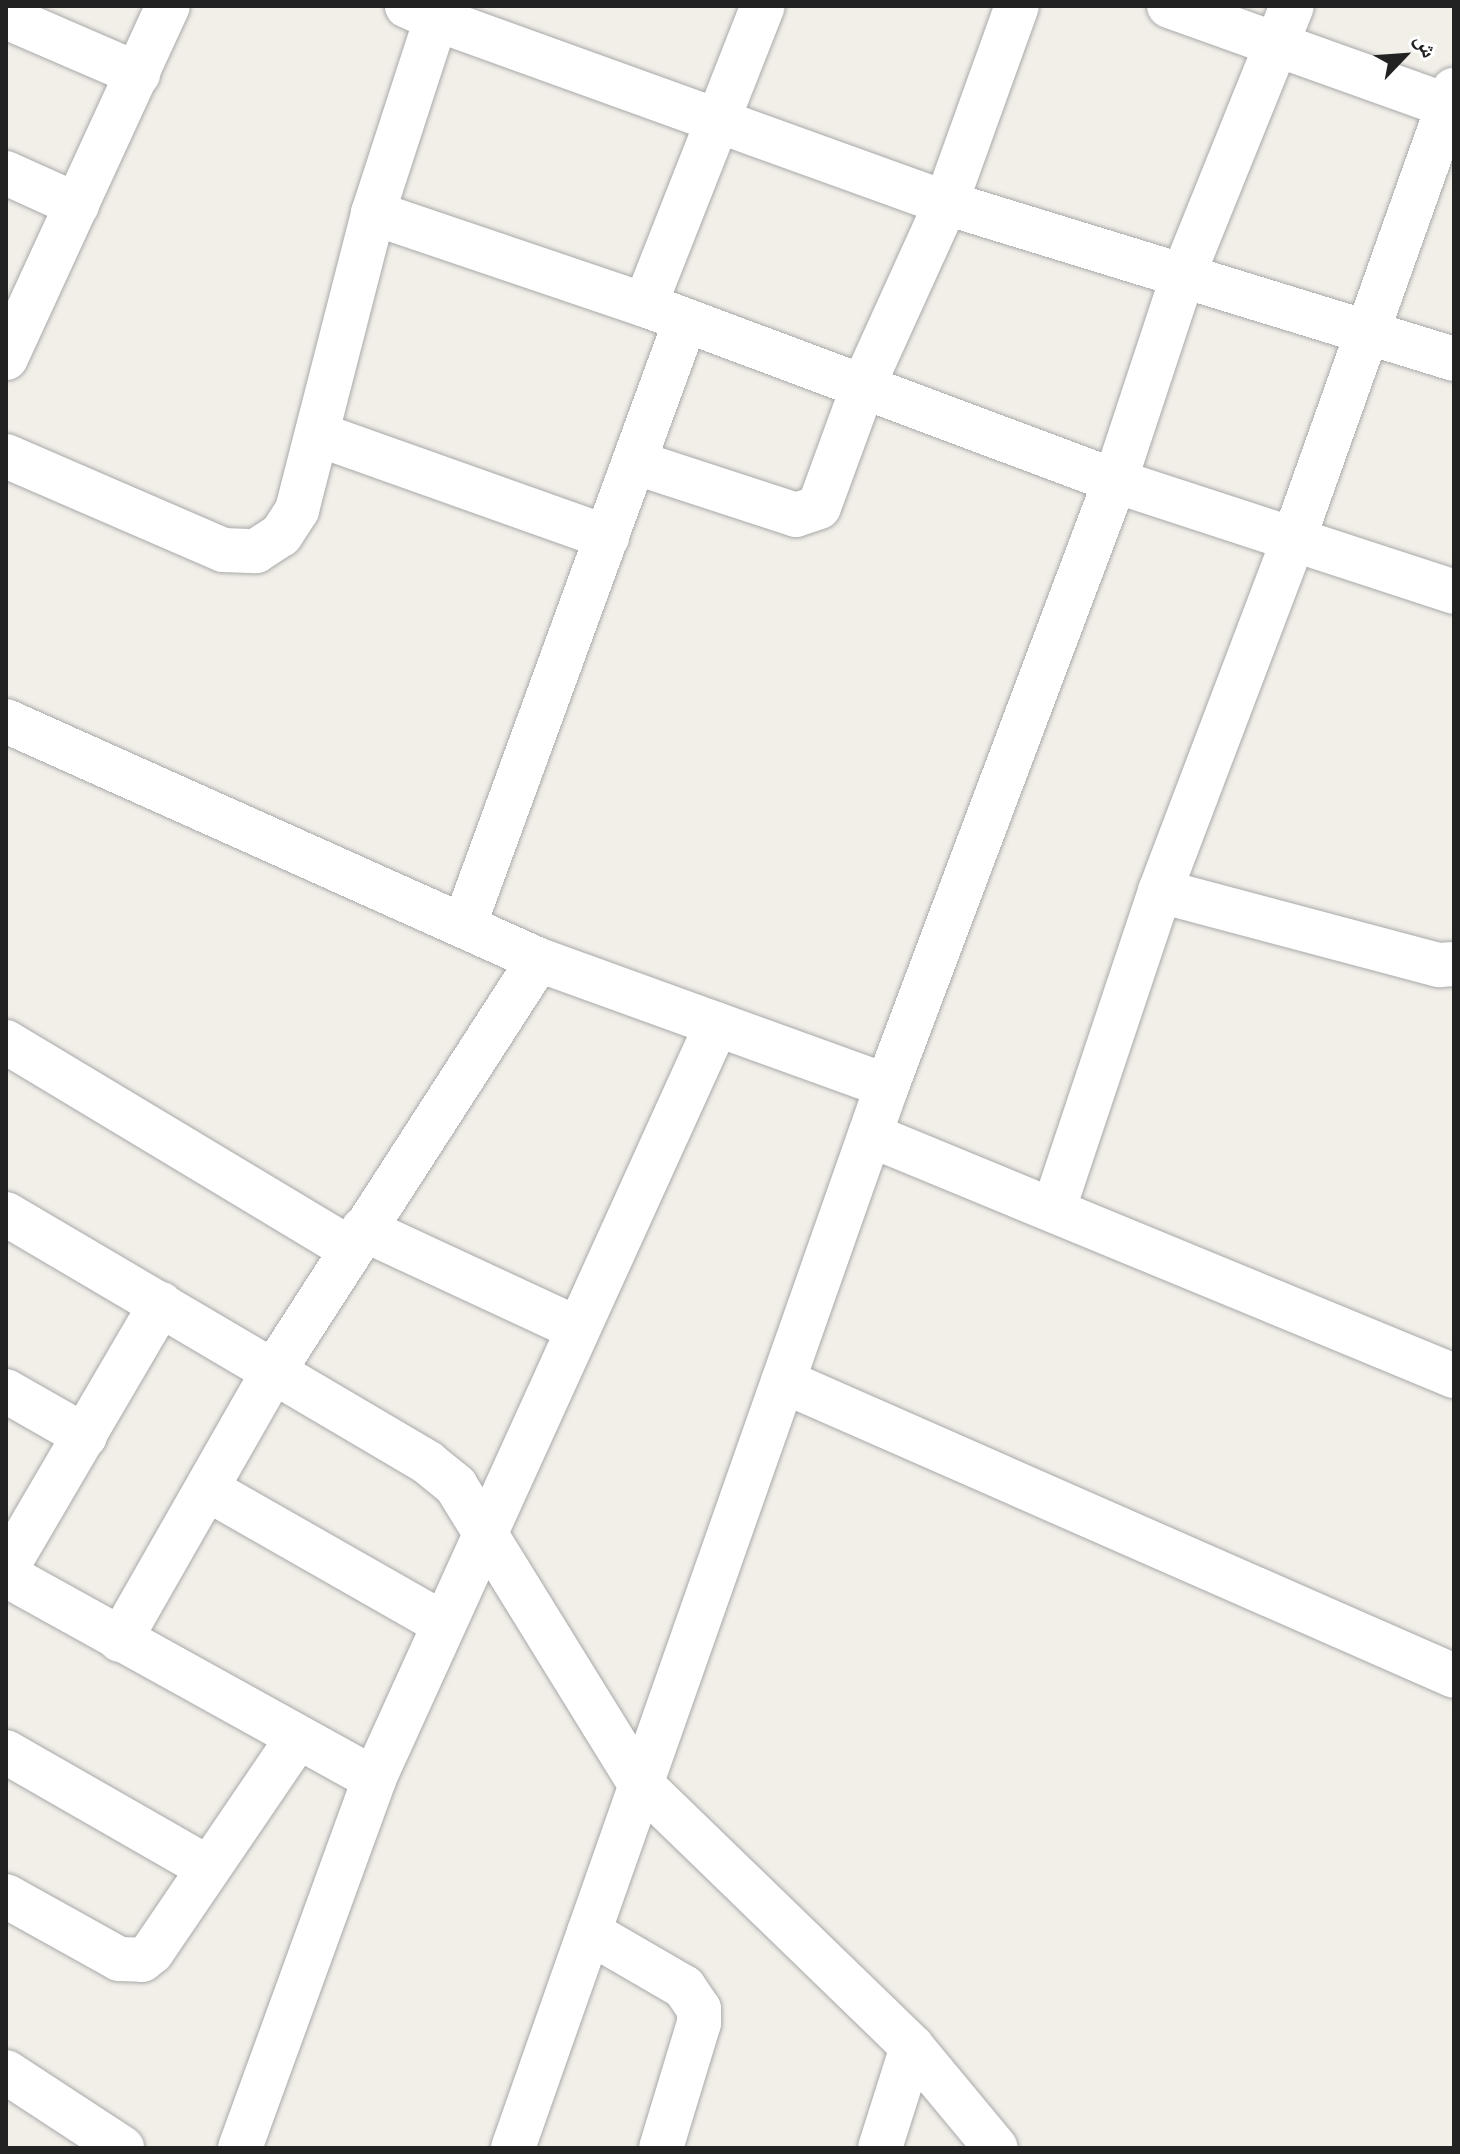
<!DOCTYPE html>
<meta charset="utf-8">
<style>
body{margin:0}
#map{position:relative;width:1460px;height:2154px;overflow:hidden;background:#f2efe9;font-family:"Work Sans","Noto Naskh Arabic",sans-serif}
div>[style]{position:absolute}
.roads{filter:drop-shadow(0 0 2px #a9a9a9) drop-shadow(0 0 2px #a9a9a9)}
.minor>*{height:44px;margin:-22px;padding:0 22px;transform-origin:22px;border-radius:22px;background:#fff}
span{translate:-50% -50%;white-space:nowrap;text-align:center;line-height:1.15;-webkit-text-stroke:6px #fff;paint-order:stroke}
.frame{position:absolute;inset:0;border:8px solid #222;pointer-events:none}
.north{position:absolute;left:1364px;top:16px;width:80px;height:80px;-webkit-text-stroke:6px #fff;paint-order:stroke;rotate:65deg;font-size:22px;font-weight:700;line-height:32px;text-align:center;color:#222}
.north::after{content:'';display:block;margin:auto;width:28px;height:36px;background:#222;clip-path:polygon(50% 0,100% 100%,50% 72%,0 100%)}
</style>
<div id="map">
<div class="roads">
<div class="minor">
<i style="left:441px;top:6px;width:14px;rotate:111deg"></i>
<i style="left:436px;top:19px;width:542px;rotate:19.84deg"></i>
<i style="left:946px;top:203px;width:531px;rotate:17.07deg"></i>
<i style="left:1169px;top:6px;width:303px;rotate:19.7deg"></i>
<i style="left:6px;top:17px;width:144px;rotate:23.4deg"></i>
<i style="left:6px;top:173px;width:78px;rotate:24.3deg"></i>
<i style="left:373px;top:213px;width:287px;rotate:18.7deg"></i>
<i style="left:645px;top:305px;width:502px;rotate:20.53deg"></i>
<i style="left:1115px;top:481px;width:357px;rotate:18.1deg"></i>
<i style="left:645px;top:305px;width:321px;rotate:-68.5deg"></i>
<i style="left:6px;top:358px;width:387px;rotate:-65.3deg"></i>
<i style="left:317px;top:434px;width:308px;rotate:19.6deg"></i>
<i style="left:6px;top:456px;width:236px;rotate:23.4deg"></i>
<i style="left:223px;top:550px;width:33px;rotate:2deg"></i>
<i style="left:256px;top:551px;width:30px;rotate:-33deg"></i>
<i style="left:281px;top:535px;width:30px;rotate:-57deg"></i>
<i style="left:297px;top:510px;width:307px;rotate:-75.6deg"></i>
<i style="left:373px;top:213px;width:204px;rotate:-72deg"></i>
<i style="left:436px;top:19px;width:32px;rotate:-156deg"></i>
<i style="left:634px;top:462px;width:170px;rotate:18.1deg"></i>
<i style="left:796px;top:515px;width:24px;rotate:-19deg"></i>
<i style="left:819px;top:507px;width:131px;rotate:-69.9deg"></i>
<i style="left:864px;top:384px;width:199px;rotate:-65.6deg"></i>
<i style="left:946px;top:203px;width:209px;rotate:-70.2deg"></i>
<i style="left:6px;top:721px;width:584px;rotate:24.15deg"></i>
<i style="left:539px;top:960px;width:370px;rotate:19.9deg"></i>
<i style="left:1160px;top:891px;width:289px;rotate:14.9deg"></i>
<i style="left:1439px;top:965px;width:15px;rotate:-4deg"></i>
<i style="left:464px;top:926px;width:643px;rotate:-69.9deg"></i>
<i style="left:6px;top:1042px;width:401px;rotate:31deg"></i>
<i style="left:870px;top:1135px;width:632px;rotate:22.42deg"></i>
<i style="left:1054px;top:1208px;width:334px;rotate:-71.5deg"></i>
<i style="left:1160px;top:891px;width:374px;rotate:-69.2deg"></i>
<i style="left:1293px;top:541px;width:479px;rotate:-70.4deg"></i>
<i style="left:6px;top:1214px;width:490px;rotate:30.5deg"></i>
<i style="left:428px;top:1463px;width:36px;rotate:39deg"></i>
<i style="left:456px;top:1486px;width:348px;rotate:58.3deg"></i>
<i style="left:639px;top:1782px;width:380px;rotate:44.1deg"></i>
<i style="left:912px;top:2047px;width:131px;rotate:50.3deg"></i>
<i style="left:363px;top:1229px;width:235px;rotate:24.9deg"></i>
<i style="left:783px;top:1381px;width:733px;rotate:23.73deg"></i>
<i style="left:6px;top:1391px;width:91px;rotate:29.7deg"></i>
<i style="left:207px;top:1489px;width:271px;rotate:29.7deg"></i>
<i style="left:6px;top:1569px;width:307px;rotate:-59.7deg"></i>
<i style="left:6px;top:1575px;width:421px;rotate:29deg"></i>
<i style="left:120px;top:1640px;width:309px;rotate:-60.3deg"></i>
<i style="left:273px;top:1372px;width:490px;rotate:-57.2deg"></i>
<i style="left:6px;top:1752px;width:232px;rotate:29.8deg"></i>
<i style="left:6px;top:1896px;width:129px;rotate:29.1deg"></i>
<i style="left:119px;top:1959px;width:23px;rotate:2deg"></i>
<i style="left:142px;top:1960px;width:13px;rotate:-39deg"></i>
<i style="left:152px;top:1952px;width:256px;rotate:-55.8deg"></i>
<i style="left:589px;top:1932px;width:110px;rotate:30.1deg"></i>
<i style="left:684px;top:1987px;width:27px;rotate:56deg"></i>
<i style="left:699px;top:2009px;width:14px;rotate:90deg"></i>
<i style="left:699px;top:2023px;width:131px;rotate:106.9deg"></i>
<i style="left:6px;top:2072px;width:139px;rotate:33.2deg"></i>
<i style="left:240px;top:2148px;width:393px;rotate:-70deg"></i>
<i style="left:374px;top:1779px;width:829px;rotate:-65.57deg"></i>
<i style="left:513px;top:2148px;width:1126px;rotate:-70.6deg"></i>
<i style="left:887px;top:1086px;width:647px;rotate:-69.35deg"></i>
<i style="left:1115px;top:481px;width:214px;rotate:-71.7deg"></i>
<i style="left:1182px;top:278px;width:293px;rotate:-68deg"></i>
<i style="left:880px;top:2148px;width:106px;rotate:-72.4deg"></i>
</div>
</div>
<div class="frame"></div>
<div class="north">ش</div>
</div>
